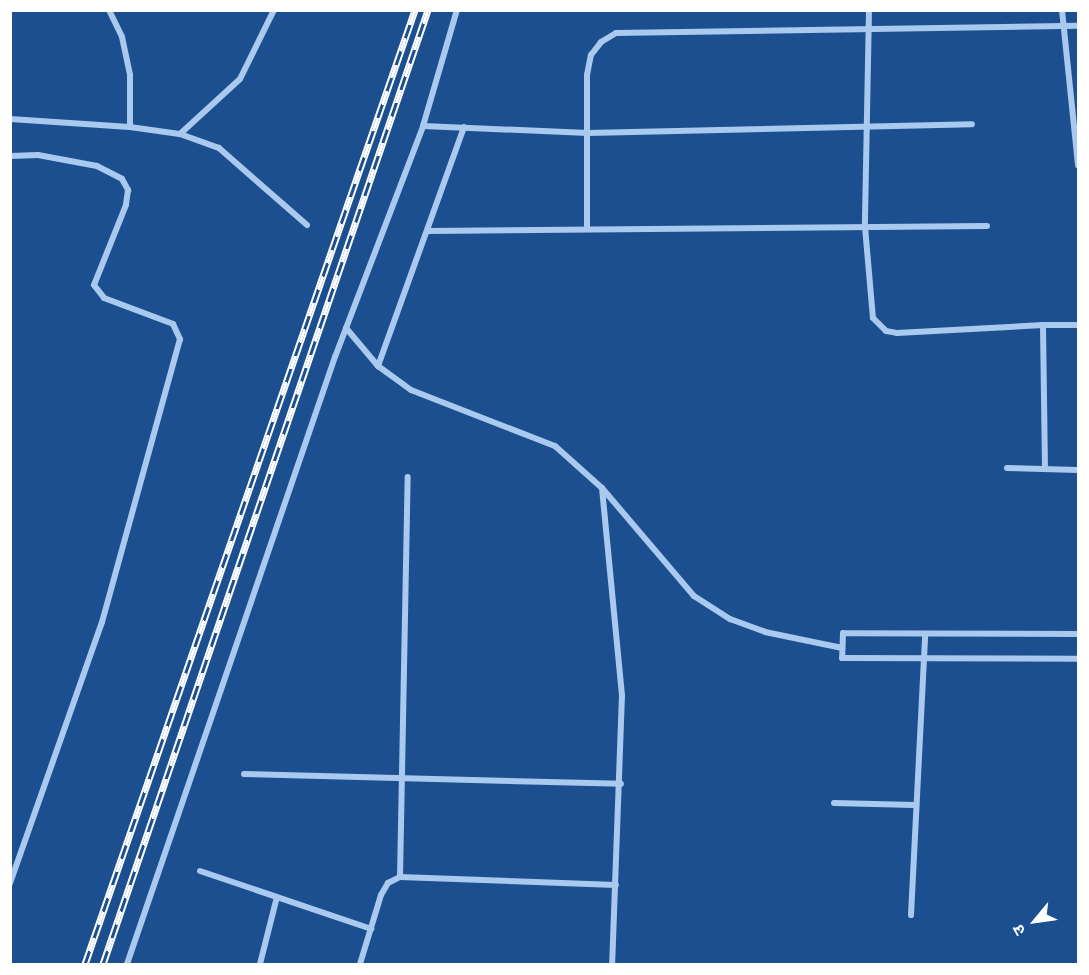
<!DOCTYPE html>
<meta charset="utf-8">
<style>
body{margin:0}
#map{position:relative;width:1089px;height:975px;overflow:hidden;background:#1b4f8f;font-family:Raleway,"Noto Sans Devanagari",sans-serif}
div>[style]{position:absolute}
.minor>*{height:6px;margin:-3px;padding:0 3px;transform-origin:3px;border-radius:3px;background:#a9c9ee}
.rail>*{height:7px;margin-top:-3.5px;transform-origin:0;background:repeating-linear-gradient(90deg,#1b4f8f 0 14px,#fff 0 28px);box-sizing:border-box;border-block:2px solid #fff}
span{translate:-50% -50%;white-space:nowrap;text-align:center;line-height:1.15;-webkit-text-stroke:6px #1b4f8f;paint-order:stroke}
.frame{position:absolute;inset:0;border:12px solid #fff;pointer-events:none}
.north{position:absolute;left:1005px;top:891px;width:60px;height:60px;-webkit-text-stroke:4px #1b4f8f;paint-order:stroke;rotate:241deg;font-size:16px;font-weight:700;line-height:24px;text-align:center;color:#fff}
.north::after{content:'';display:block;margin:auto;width:21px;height:27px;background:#fff;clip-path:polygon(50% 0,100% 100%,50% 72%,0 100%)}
</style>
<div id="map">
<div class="minor">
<i style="left:109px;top:10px;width:30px;rotate:64deg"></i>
<i style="left:122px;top:37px;width:39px;rotate:78deg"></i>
<i style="left:130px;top:75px;width:52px;rotate:90deg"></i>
<i style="left:869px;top:10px;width:217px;rotate:91.1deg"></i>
<i style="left:865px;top:227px;width:91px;rotate:85deg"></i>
<i style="left:873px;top:318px;width:18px;rotate:45deg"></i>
<i style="left:886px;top:331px;width:11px;rotate:10deg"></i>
<i style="left:897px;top:333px;width:146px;rotate:-3.1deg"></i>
<i style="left:1062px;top:10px;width:156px;rotate:84.1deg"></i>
<i style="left:10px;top:119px;width:120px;rotate:3.8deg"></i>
<i style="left:130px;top:127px;width:50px;rotate:8deg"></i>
<i style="left:180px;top:134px;width:41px;rotate:19.7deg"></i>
<i style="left:219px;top:148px;width:117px;rotate:41.2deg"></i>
<i style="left:423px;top:126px;width:165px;rotate:2.4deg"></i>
<i style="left:588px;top:133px;width:384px;rotate:-1.3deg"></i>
<i style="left:180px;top:134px;width:81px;rotate:-42.5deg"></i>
<i style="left:240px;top:79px;width:77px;rotate:-63.8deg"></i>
<i style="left:10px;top:156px;width:28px;rotate:-2deg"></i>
<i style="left:38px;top:155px;width:60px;rotate:10.6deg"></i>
<i style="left:97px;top:166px;width:28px;rotate:27deg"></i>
<i style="left:122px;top:179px;width:13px;rotate:61deg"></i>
<i style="left:128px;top:190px;width:15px;rotate:98deg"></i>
<i style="left:126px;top:205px;width:86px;rotate:111.8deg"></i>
<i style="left:94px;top:285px;width:16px;rotate:52deg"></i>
<i style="left:104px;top:298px;width:74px;rotate:20.6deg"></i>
<i style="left:173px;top:324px;width:17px;rotate:65deg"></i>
<i style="left:180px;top:339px;width:294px;rotate:105.4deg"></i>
<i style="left:102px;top:622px;width:277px;rotate:109.4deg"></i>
<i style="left:587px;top:229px;width:154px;rotate:-90deg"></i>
<i style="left:587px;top:75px;width:20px;rotate:-79deg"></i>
<i style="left:591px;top:55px;width:16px;rotate:-52deg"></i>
<i style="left:601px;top:42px;width:17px;rotate:-31deg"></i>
<i style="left:616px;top:33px;width:462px;rotate:-0.9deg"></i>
<i style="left:427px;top:231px;width:560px;rotate:-0.51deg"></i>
<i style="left:346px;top:328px;width:50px;rotate:49.9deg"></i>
<i style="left:378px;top:366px;width:41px;rotate:36deg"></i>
<i style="left:411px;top:390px;width:155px;rotate:21.3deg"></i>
<i style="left:555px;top:446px;width:63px;rotate:41.8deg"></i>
<i style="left:602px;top:488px;width:142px;rotate:49.6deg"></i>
<i style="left:694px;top:596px;width:43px;rotate:32.6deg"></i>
<i style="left:730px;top:619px;width:37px;rotate:20deg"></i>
<i style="left:765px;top:632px;width:79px;rotate:11.7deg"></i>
<i style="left:378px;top:366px;width:254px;rotate:-70.2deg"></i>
<i style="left:1007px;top:468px;width:71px;rotate:1.6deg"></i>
<i style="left:1045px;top:469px;width:144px;rotate:-90.8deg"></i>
<i style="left:1043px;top:325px;width:35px"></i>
<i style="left:602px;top:488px;width:208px;rotate:84.5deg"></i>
<i style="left:622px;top:695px;width:269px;rotate:92.1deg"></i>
<i style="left:1078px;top:634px;width:235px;rotate:-179.8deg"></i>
<i style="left:843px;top:633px;width:25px;rotate:92deg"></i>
<i style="left:842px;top:658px;width:236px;rotate:0.2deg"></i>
<i style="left:244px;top:774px;width:377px;rotate:1.5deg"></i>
<i style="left:834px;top:803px;width:80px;rotate:1.4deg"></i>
<i style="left:200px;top:871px;width:181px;rotate:18.7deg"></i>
<i style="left:400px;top:877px;width:400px;rotate:-88.9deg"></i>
<i style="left:911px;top:915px;width:281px;rotate:-87.1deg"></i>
<i style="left:127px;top:964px;width:642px;rotate:-71.09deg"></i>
<i style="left:335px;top:357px;width:247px;rotate:-69.1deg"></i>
<i style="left:423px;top:126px;width:121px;rotate:-73.7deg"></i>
<i style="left:260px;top:964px;width:69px;rotate:-75.8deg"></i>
<i style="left:360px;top:964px;width:72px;rotate:-73.1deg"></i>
<i style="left:381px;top:895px;width:14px;rotate:-60deg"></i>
<i style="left:388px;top:883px;width:13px;rotate:-27deg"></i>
<i style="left:400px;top:877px;width:216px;rotate:2.1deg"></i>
</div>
<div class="rail">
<i style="left:85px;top:964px;width:1009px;rotate:-70.92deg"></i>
<i style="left:103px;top:964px;width:1008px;rotate:-71.19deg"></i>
</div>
<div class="frame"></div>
<div class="north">उ</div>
</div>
